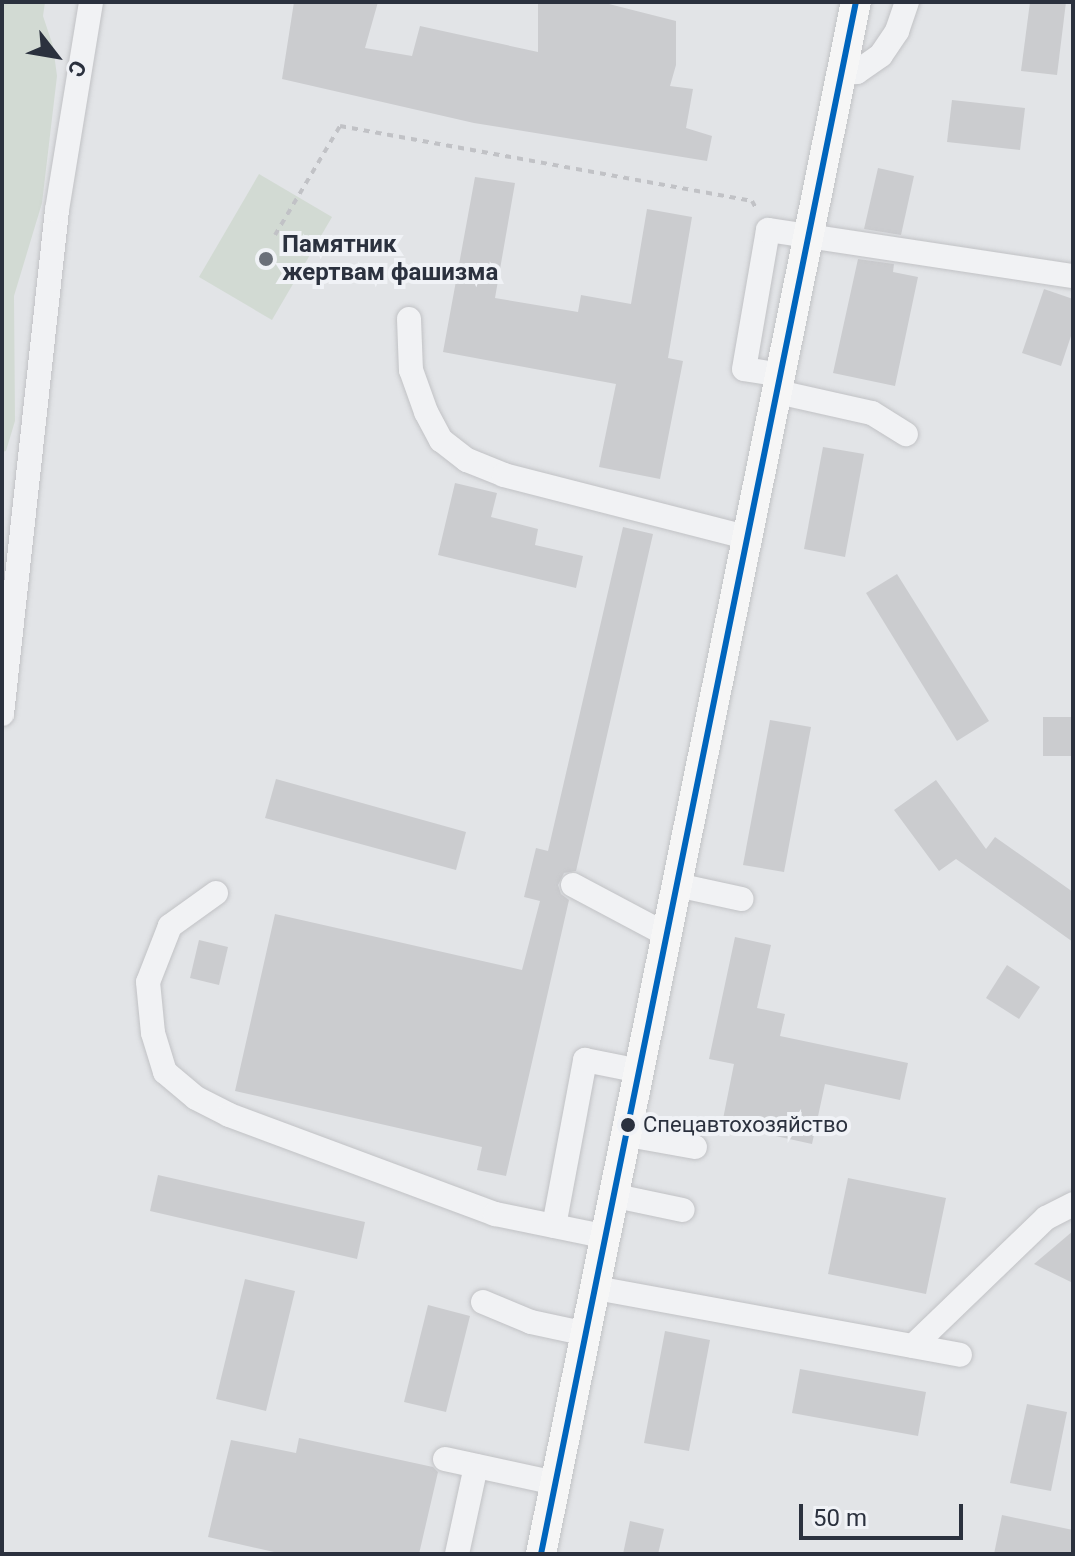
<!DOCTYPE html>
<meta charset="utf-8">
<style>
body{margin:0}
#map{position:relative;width:1075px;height:1556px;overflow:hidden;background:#e2e4e7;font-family:Roboto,sans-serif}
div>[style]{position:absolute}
.green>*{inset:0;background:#d2dad3}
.building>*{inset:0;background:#cbcccf}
.path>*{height:4px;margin-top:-2px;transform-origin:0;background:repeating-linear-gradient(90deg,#c1c2c6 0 6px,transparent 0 12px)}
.roads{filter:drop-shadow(0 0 2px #c1c2c5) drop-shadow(0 0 2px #c1c2c5)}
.minor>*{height:24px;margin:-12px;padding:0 12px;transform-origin:12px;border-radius:12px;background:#f1f2f4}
.major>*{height:30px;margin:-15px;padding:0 15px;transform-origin:15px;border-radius:15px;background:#f6f6f6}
.bus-1>*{height:6px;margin:-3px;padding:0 3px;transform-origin:3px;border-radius:3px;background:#0065bd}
.dots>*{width:22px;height:22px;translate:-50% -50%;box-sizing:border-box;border:4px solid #f0f2f6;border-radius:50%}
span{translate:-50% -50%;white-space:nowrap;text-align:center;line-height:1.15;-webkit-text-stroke:8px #f0f2f6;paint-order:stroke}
.bus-label{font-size:22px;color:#2b313e}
.left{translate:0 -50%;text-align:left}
.poi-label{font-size:24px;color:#2b313e;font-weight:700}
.frame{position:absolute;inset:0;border:4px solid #2b313e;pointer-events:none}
.north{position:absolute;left:16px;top:16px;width:80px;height:80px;-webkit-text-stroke:6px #f0f2f6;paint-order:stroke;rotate:121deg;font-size:22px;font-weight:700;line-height:32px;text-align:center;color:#2b313e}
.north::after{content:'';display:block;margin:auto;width:28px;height:36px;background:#2b313e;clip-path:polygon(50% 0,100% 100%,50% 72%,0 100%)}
.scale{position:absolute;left:799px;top:1504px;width:164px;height:36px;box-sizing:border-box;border:4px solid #2b313e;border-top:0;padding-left:10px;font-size:24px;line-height:28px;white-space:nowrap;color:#2b313e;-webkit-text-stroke:6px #f0f2f6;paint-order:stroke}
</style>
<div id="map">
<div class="green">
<i style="clip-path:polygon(2px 2px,45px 2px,43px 16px,53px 46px,57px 76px,42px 203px,14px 296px,15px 421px,6px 451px,2px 452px)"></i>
<i style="clip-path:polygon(259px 174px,332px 217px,272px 320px,199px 277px)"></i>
</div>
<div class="building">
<i style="clip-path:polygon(294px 2px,378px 2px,365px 48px,412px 56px,420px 26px,538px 52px,538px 2px,601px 2px,676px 21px,676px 65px,670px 86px,693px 89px,686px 128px,712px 136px,707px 161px,474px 123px,282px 79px)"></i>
<i style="clip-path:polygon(1030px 2px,1066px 2px,1057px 75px,1021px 71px)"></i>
<i style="clip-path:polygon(952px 100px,1025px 108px,1020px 150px,947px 142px)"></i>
<i style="clip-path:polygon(878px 168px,914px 176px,901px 235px,864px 229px)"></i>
<i style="clip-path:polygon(475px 177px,515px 183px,495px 298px,578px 312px,581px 295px,631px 304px,647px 209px,692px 217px,668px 358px,683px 361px,660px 479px,599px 467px,616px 384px,443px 352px)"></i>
<i style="clip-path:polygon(858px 259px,894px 264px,893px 272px,918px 277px,895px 386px,833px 373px)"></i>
<i style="clip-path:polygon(1044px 289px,1073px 299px,1073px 330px,1061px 366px,1022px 353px)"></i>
<i style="clip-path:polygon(823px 447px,864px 454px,845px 557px,804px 549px)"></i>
<i style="clip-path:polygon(455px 483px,497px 493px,491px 517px,538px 529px,535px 545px,583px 556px,576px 588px,438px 555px)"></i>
<i style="clip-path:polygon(623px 527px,653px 534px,576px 871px,564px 873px,558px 885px,561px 894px,569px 900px,506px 1176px,477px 1170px,482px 1147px,235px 1091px,275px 914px,522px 970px,540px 901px,524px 897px,536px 848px,548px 851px)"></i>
<i style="clip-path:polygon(897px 574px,989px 721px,957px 741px,866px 593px)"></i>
<i style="clip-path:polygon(1043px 717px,1073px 717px,1073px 756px,1043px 756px)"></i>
<i style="clip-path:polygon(770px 720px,811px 727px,784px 872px,743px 865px)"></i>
<i style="clip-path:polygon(276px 779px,466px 832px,456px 870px,265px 818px)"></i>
<i style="clip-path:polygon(936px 780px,986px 849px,995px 837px,1073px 892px,1073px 942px,956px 859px,939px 871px,894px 810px)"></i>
<i style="clip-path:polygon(735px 937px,771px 945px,757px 1008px,785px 1014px,780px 1036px,908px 1063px,900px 1100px,825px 1084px,812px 1144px,722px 1124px,734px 1064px,709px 1059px)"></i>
<i style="clip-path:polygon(199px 940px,228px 947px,219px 985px,190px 978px)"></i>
<i style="clip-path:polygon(1007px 965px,1040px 987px,1019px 1019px,986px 998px)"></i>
<i style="clip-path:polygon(158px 1175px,365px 1222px,357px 1259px,150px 1211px)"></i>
<i style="clip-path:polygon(848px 1178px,946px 1198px,926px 1294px,828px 1274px)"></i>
<i style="clip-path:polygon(1073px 1231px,1073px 1283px,1034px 1264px)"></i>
<i style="clip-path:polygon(245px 1279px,295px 1291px,266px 1411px,216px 1399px)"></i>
<i style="clip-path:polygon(428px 1305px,470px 1316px,446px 1412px,404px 1402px)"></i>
<i style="clip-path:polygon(665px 1331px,710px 1340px,689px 1451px,644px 1443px)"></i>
<i style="clip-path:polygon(800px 1369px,926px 1392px,918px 1436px,792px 1413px)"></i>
<i style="clip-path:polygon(1027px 1404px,1067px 1412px,1051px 1491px,1010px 1483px)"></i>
<i style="clip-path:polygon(299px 1438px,433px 1467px,438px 1472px,419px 1554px,283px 1554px,208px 1537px,231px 1440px,296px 1453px)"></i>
<i style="clip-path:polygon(1002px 1515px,1073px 1530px,1073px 1554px,994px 1554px)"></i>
<i style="clip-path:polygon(630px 1521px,664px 1529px,658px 1554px,623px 1554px)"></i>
</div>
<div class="path">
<i style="left:275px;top:235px;width:127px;rotate:-59.2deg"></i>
<i style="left:340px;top:126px;width:419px;rotate:10.3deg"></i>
<i style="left:752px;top:201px;width:10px;rotate:61deg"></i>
</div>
<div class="roads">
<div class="minor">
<i style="left:842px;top:73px;width:15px;rotate:-4deg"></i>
<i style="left:857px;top:72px;width:29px;rotate:-35deg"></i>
<i style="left:881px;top:55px;width:29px;rotate:-56deg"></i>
<i style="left:897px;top:31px;width:31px;rotate:-71deg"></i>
<i style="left:409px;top:319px;width:51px;rotate:87.8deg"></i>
<i style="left:411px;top:370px;width:45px;rotate:70.3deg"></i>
<i style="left:426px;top:412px;width:32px;rotate:62deg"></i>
<i style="left:441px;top:440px;width:33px;rotate:38deg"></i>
<i style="left:467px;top:460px;width:40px;rotate:22deg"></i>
<i style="left:504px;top:475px;width:253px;rotate:14.4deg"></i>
<i style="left:782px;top:375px;width:38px;rotate:-171deg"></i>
<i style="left:744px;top:369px;width:141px;rotate:-80.2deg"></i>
<i style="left:768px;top:230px;width:308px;rotate:8.6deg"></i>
<i style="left:778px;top:392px;width:96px;rotate:12.6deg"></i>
<i style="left:872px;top:413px;width:40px;rotate:32deg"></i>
<i style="left:2px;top:714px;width:507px;rotate:-83.77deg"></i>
<i style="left:57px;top:210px;width:211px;rotate:-80.7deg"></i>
<i style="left:573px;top:885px;width:106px;rotate:28deg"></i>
<i style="left:677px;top:885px;width:66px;rotate:12.3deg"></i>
<i style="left:216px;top:893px;width:57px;rotate:144.3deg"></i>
<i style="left:170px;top:926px;width:60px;rotate:111.4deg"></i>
<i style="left:148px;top:982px;width:51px;rotate:84.4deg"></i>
<i style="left:153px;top:1033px;width:41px;rotate:72.9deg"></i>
<i style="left:165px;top:1072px;width:40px;rotate:40deg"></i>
<i style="left:196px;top:1098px;width:37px;rotate:27deg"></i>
<i style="left:229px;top:1115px;width:284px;rotate:20.4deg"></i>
<i style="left:495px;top:1214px;width:114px;rotate:11.6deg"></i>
<i style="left:628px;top:1135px;width:68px;rotate:10.2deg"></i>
<i style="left:616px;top:1196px;width:68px;rotate:11.8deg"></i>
<i style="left:554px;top:1226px;width:169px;rotate:-79.4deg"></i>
<i style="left:585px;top:1060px;width:56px;rotate:11.3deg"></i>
<i style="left:596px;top:1288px;width:370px;rotate:10.4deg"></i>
<i style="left:483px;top:1302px;width:52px;rotate:22.6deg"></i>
<i style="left:531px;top:1322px;width:57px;rotate:12.1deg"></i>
<i style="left:913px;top:1346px;width:185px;rotate:-43.9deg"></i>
<i style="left:1046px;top:1218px;width:30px;rotate:-27deg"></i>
<i style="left:445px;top:1459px;width:113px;rotate:12.3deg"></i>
<i style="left:457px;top:1554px;width:90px;rotate:-77.8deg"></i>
</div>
<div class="major">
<i style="left:541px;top:1554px;width:1584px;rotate:-78.53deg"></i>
</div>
</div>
<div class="bus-1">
<i style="left:541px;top:1554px;width:1584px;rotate:-78.53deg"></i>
</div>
<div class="dots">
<i style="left:266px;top:259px;background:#6b7079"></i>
<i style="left:628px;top:1125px;background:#2b313e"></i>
</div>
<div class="bus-label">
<span class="left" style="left:643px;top:1125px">Спецавтохозяйство</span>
</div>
<div class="poi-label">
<span class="left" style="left:282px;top:259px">Памятник<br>жертвам фашизма</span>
</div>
<div class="frame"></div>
<div class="north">С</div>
<div class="scale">50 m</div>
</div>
